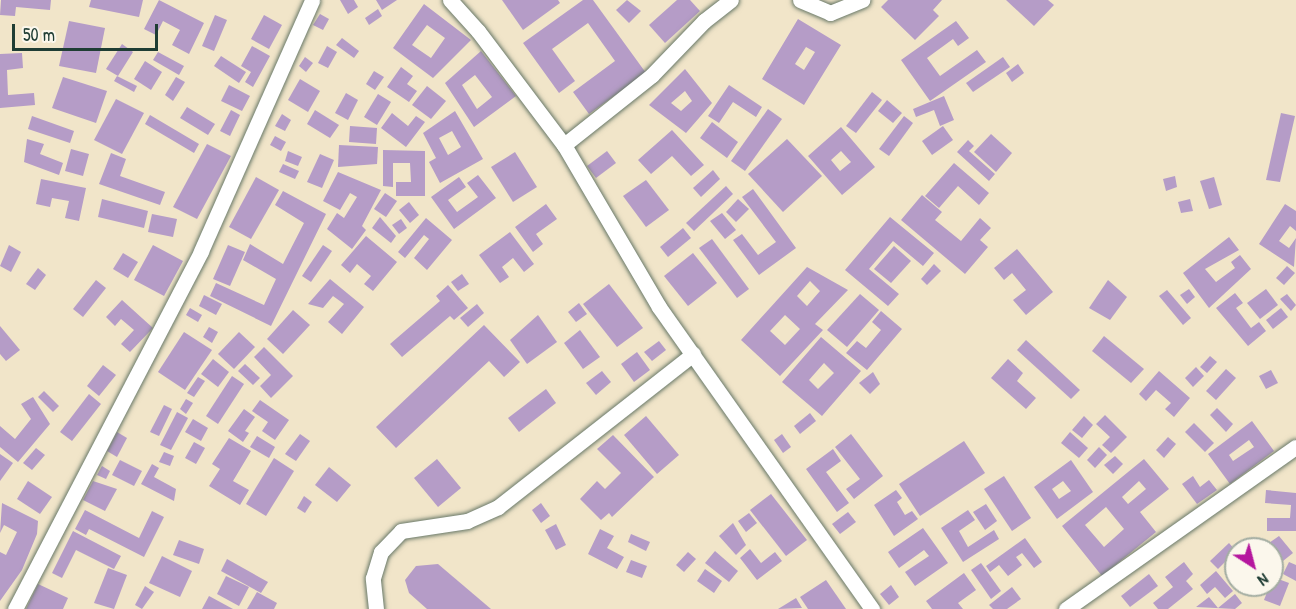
<!DOCTYPE html>
<style>
body{margin:0}
#map{position:relative;width:1296px;height:609px;overflow:hidden;background:#f1e5c9;font-family:"Patrick Hand",sans-serif}
div>[style]{position:absolute}
.building>*{inset:0;background:#b59cc7}
.roads{filter:drop-shadow(0 0 2px #687868) drop-shadow(0 0 2px #687868)}
.minor>*{height:15px;margin:-7.5px;padding:0 7.5px;transform-origin:7.5px;border-radius:7.5px;background:#fff}
span{translate:-50% -50%;white-space:nowrap;text-align:center;line-height:1.15;-webkit-text-stroke:4.5px #fbf7ec;paint-order:stroke}
.north{position:absolute;left:1224px;top:537px;width:60px;height:60px;box-sizing:border-box;background:#fbf7ec;border:2px solid #a3ada2;border-radius:50%;rotate:144deg;font-size:16px;font-weight:700;line-height:24px;text-align:center;color:#1f3d34}
.north::after{content:'';display:block;margin:auto;width:21px;height:27px;background:#b5179e;clip-path:polygon(50% 0,100% 100%,50% 72%,0 100%)}
.scale{position:absolute;left:12px;top:24px;width:146px;height:27px;box-sizing:border-box;border:3px solid #1f3d34;border-top:0;padding-left:8px;font-size:18px;line-height:21px;white-space:nowrap;color:#1f3d34;-webkit-text-stroke:4px #fbf7ec;paint-order:stroke}
</style>
<div id="map">
<div class="building">
<i style="clip-path:polygon(1px 0,51px 0,50px 10px,16px 7px,15px 16px,0 15px)"></i>
<i style="clip-path:polygon(91px 0,143px 0,139px 17px,89px 7px)"></i>
<i style="clip-path:polygon(159px 0,204px 23px,189px 54px,172px 45px,180px 30px,163px 21px,156px 35px,144px 29px)"></i>
<i style="clip-path:polygon(340px 0,354px 0,358px 7px,348px 14px)"></i>
<i style="clip-path:polygon(376px 0,397px 0,382px 10px)"></i>
<i style="clip-path:polygon(502px 0,558px 0,560px 3px,523px 30px)"></i>
<i style="clip-path:polygon(583px 0,593px 0,646px 73px,589px 114px,573px 92px,615px 61px,588px 23px,552px 49px,575px 81px,559px 93px,523px 43px)"></i>
<i style="clip-path:polygon(627px 0,641px 11px,629px 23px,616px 10px)"></i>
<i style="clip-path:polygon(677px 0,690px 0,700px 11px,665px 43px,649px 25px)"></i>
<i style="clip-path:polygon(888px 0,942px 0,933px 10px,939px 16px,915px 40px,881px 7px)"></i>
<i style="clip-path:polygon(1006px 0,1048px 0,1054px 5px,1034px 26px)"></i>
<i style="clip-path:polygon(evenodd,424px 4px,471px 40px,433px 78px,393px 48px,424px 4px,427px 25px,445px 38px,431px 58px,412px 45px,427px 25px)"></i>
<i style="clip-path:polygon(378px 9px,382px 16px,369px 25px,365px 18px)"></i>
<i style="clip-path:polygon(320px 14px,329px 19px,323px 30px,313px 25px)"></i>
<i style="clip-path:polygon(215px 15px,227px 20px,214px 51px,202px 46px)"></i>
<i style="clip-path:polygon(264px 15px,282px 25px,269px 49px,251px 39px)"></i>
<i style="clip-path:polygon(evenodd,798px 19px,841px 45px,804px 105px,762px 79px,798px 19px,806px 47px,815px 52px,804px 70px,795px 64px,806px 47px)"></i>
<i style="clip-path:polygon(69px 21px,105px 28px,96px 73px,59px 66px)"></i>
<i style="clip-path:polygon(956px 21px,969px 38px,958px 46px,953px 39px,927px 58px,940px 76px,977px 50px,986px 62px,930px 101px,901px 60px)"></i>
<i style="clip-path:polygon(342px 38px,359px 51px,354px 58px,336px 45px)"></i>
<i style="clip-path:polygon(122px 44px,133px 52px,118px 76px,106px 69px)"></i>
<i style="clip-path:polygon(252px 46px,270px 56px,253px 87px,245px 82px,251px 72px,241px 66px)"></i>
<i style="clip-path:polygon(327px 46px,337px 52px,328px 68px,318px 63px)"></i>
<i style="clip-path:polygon(evenodd,481px 51px,516px 96px,474px 127px,445px 83px,481px 51px,475px 75px,492px 97px,477px 109px,462px 85px,475px 75px)"></i>
<i style="clip-path:polygon(158px 52px,184px 66px,179px 75px,153px 60px)"></i>
<i style="clip-path:polygon(22px 53px,23px 68px,7px 70px,8px 95px,34px 93px,35px 105px,0 108px,0 54px)"></i>
<i style="clip-path:polygon(221px 56px,246px 72px,239px 83px,214px 66px)"></i>
<i style="clip-path:polygon(305px 57px,313px 63px,306px 72px,299px 66px)"></i>
<i style="clip-path:polygon(1003px 57px,1010px 67px,973px 92px,966px 83px)"></i>
<i style="clip-path:polygon(145px 61px,162px 72px,151px 90px,134px 79px)"></i>
<i style="clip-path:polygon(1018px 64px,1024px 73px,1012px 82px,1006px 73px)"></i>
<i style="clip-path:polygon(401px 67px,413px 76px,407px 84px,417px 91px,409px 102px,387px 87px)"></i>
<i style="clip-path:polygon(evenodd,685px 69px,712px 103px,686px 133px,649px 105px,685px 69px,685px 91px,692px 101px,681px 111px,671px 103px,685px 91px)"></i>
<i style="clip-path:polygon(374px 71px,384px 77px,375px 90px,366px 84px)"></i>
<i style="clip-path:polygon(117px 76px,137px 86px,134px 92px,114px 81px)"></i>
<i style="clip-path:polygon(63px 77px,107px 91px,96px 123px,52px 108px)"></i>
<i style="clip-path:polygon(176px 77px,185px 82px,173px 101px,165px 95px)"></i>
<i style="clip-path:polygon(300px 79px,320px 91px,308px 112px,288px 100px)"></i>
<i style="clip-path:polygon(229px 85px,250px 96px,242px 111px,221px 101px)"></i>
<i style="clip-path:polygon(729px 85px,762px 107px,756px 117px,733px 102px,719px 123px,708px 116px)"></i>
<i style="clip-path:polygon(427px 86px,446px 101px,431px 119px,412px 105px)"></i>
<i style="clip-path:polygon(872px 92px,882px 100px,856px 133px,846px 126px)"></i>
<i style="clip-path:polygon(346px 93px,358px 100px,348px 120px,335px 113px)"></i>
<i style="clip-path:polygon(378px 94px,391px 102px,377px 125px,364px 117px)"></i>
<i style="clip-path:polygon(944px 96px,954px 120px,940px 126px,934px 110px,916px 117px,913px 109px)"></i>
<i style="clip-path:polygon(116px 99px,144px 113px,122px 154px,94px 140px)"></i>
<i style="clip-path:polygon(887px 100px,902px 113px,893px 123px,878px 111px)"></i>
<i style="clip-path:polygon(187px 107px,215px 124px,208px 135px,180px 118px)"></i>
<i style="clip-path:polygon(768px 109px,782px 119px,745px 171px,731px 161px)"></i>
<i style="clip-path:polygon(231px 110px,240px 115px,230px 136px,220px 131px)"></i>
<i style="clip-path:polygon(315px 110px,339px 125px,330px 138px,307px 124px)"></i>
<i style="clip-path:polygon(evenodd,455px 111px,483px 159px,440px 183px,429px 162px,436px 158px,423px 133px,455px 111px,452px 131px,461px 147px,448px 155px,439px 138px,452px 131px)"></i>
<i style="clip-path:polygon(392px 113px,408px 126px,416px 116px,425px 122px,406px 147px,381px 128px)"></i>
<i style="clip-path:polygon(1281px 113px,1295px 116px,1280px 182px,1266px 180px)"></i>
<i style="clip-path:polygon(282px 114px,291px 120px,285px 131px,275px 126px)"></i>
<i style="clip-path:polygon(150px 115px,199px 144px,194px 153px,145px 124px)"></i>
<i style="clip-path:polygon(32px 116px,74px 131px,70px 143px,28px 129px)"></i>
<i style="clip-path:polygon(904px 116px,913px 123px,889px 156px,879px 149px)"></i>
<i style="clip-path:polygon(712px 122px,738px 142px,727px 158px,700px 138px)"></i>
<i style="clip-path:polygon(350px 126px,377px 128px,376px 144px,349px 142px)"></i>
<i style="clip-path:polygon(943px 126px,953px 140px,932px 155px,922px 141px)"></i>
<i style="clip-path:polygon(evenodd,841px 127px,875px 167px,842px 195px,808px 156px,841px 127px,841px 151px,851px 162px,840px 171px,831px 160px,841px 151px)"></i>
<i style="clip-path:polygon(672px 130px,704px 165px,691px 176px,672px 156px,651px 174px,638px 160px)"></i>
<i style="clip-path:polygon(991px 134px,1012px 153px,996px 172px,974px 152px)"></i>
<i style="clip-path:polygon(275px 136px,286px 142px,281px 151px,270px 145px)"></i>
<i style="clip-path:polygon(27px 139px,44px 144px,40px 154px,63px 163px,59px 175px,24px 162px)"></i>
<i style="clip-path:polygon(787px 139px,822px 176px,783px 212px,748px 174px)"></i>
<i style="clip-path:polygon(968px 140px,974px 146px,969px 151px,995px 174px,989px 181px,957px 152px)"></i>
<i style="clip-path:polygon(207px 144px,231px 156px,197px 219px,173px 207px)"></i>
<i style="clip-path:polygon(339px 145px,378px 147px,377px 164px,338px 167px)"></i>
<i style="clip-path:polygon(71px 149px,89px 154px,83px 176px,65px 171px)"></i>
<i style="clip-path:polygon(383px 150px,425px 151px,425px 196px,396px 196px,396px 182px,411px 182px,410px 163px,393px 163px,393px 187px,383px 186px)"></i>
<i style="clip-path:polygon(288px 151px,302px 157px,298px 166px,285px 161px)"></i>
<i style="clip-path:polygon(607px 151px,616px 163px,596px 178px,587px 166px)"></i>
<i style="clip-path:polygon(515px 152px,537px 187px,513px 202px,491px 167px)"></i>
<i style="clip-path:polygon(111px 153px,126px 159px,120px 176px,165px 192px,160px 205px,99px 184px)"></i>
<i style="clip-path:polygon(320px 154px,334px 160px,322px 188px,307px 182px)"></i>
<i style="clip-path:polygon(954px 163px,989px 193px,979px 205px,958px 186px,939px 208px,925px 196px)"></i>
<i style="clip-path:polygon(283px 164px,299px 171px,295px 179px,279px 172px)"></i>
<i style="clip-path:polygon(713px 170px,720px 179px,701px 197px,693px 188px)"></i>
<i style="clip-path:polygon(338px 172px,381px 190px,362px 226px,366px 230px,352px 249px,327px 229px,337px 213px,344px 218px,357px 197px,350px 193px,340px 210px,323px 201px)"></i>
<i style="clip-path:polygon(478px 175px,496px 198px,454px 229px,431px 197px,459px 177px,466px 187px,448px 200px,457px 212px,478px 197px,467px 183px)"></i>
<i style="clip-path:polygon(1175px 176px,1177px 187px,1166px 191px,1163px 179px)"></i>
<i style="clip-path:polygon(256px 177px,279px 190px,251px 239px,229px 227px)"></i>
<i style="clip-path:polygon(1214px 177px,1222px 205px,1209px 209px,1200px 181px)"></i>
<i style="clip-path:polygon(41px 179px,86px 188px,79px 221px,65px 218px,69px 201px,52px 198px,50px 207px,36px 204px)"></i>
<i style="clip-path:polygon(646px 180px,669px 210px,646px 227px,623px 196px)"></i>
<i style="clip-path:polygon(726px 186px,733px 194px,694px 231px,686px 223px)"></i>
<i style="clip-path:polygon(753px 189px,796px 248px,759px 275px,733px 240px,742px 234px,758px 255px,776px 242px,742px 197px)"></i>
<i style="clip-path:polygon(283px 191px,326px 214px,271px 326px,210px 296px,216px 283px,264px 305px,276px 279px,243px 260px,250px 244px,283px 264px,304px 223px,275px 205px)"></i>
<i style="clip-path:polygon(385px 193px,397px 201px,386px 217px,374px 209px)"></i>
<i style="clip-path:polygon(922px 195px,942px 212px,935px 220px,961px 241px,980px 218px,991px 228px,980px 240px,988px 247px,965px 274px,901px 220px)"></i>
<i style="clip-path:polygon(102px 199px,148px 211px,144px 228px,98px 217px)"></i>
<i style="clip-path:polygon(738px 199px,749px 209px,736px 222px,726px 212px)"></i>
<i style="clip-path:polygon(1190px 199px,1193px 211px,1181px 213px,1178px 202px)"></i>
<i style="clip-path:polygon(409px 202px,419px 215px,410px 223px,399px 210px)"></i>
<i style="clip-path:polygon(546px 204px,557px 219px,536px 234px,543px 244px,533px 252px,515px 227px)"></i>
<i style="clip-path:polygon(1285px 204px,1296px 211px,1296px 231px,1290px 226px,1279px 241px,1289px 248px,1296px 238px,1294px 267px,1259px 244px)"></i>
<i style="clip-path:polygon(722px 213px,736px 230px,725px 239px,710px 221px)"></i>
<i style="clip-path:polygon(152px 214px,177px 219px,173px 237px,148px 232px)"></i>
<i style="clip-path:polygon(380px 217px,396px 236px,391px 243px,372px 228px)"></i>
<i style="clip-path:polygon(890px 217px,934px 253px,923px 266px,893px 241px,869px 269px,899px 294px,888px 306px,845px 270px)"></i>
<i style="clip-path:polygon(426px 218px,452px 240px,427px 270px,414px 258px,429px 239px,424px 235px,405px 258px,398px 252px)"></i>
<i style="clip-path:polygon(401px 219px,407px 228px,399px 234px,392px 225px)"></i>
<i style="clip-path:polygon(683px 228px,691px 238px,668px 257px,660px 247px)"></i>
<i style="clip-path:polygon(510px 232px,534px 264px,524px 272px,513px 258px,502px 267px,509px 277px,500px 283px,479px 255px)"></i>
<i style="clip-path:polygon(366px 236px,397px 262px,373px 291px,364px 284px,371px 276px,357px 264px,350px 273px,341px 265px)"></i>
<i style="clip-path:polygon(1229px 237px,1239px 250px,1205px 269px,1216px 282px,1235px 268px,1231px 262px,1240px 255px,1251px 269px,1209px 308px,1183px 273px)"></i>
<i style="clip-path:polygon(712px 239px,749px 289px,737px 298px,699px 248px)"></i>
<i style="clip-path:polygon(9px 245px,21px 252px,11px 272px,0 266px)"></i>
<i style="clip-path:polygon(153px 245px,183px 261px,164px 296px,134px 280px)"></i>
<i style="clip-path:polygon(228px 245px,245px 252px,230px 286px,213px 279px)"></i>
<i style="clip-path:polygon(323px 245px,332px 251px,311px 282px,302px 276px)"></i>
<i style="clip-path:polygon(894px 246px,911px 261px,891px 283px,874px 269px)"></i>
<i style="clip-path:polygon(1017px 249px,1053px 292px,1026px 315px,1013px 300px,1026px 290px,1012px 273px,1004px 280px,994px 268px)"></i>
<i style="clip-path:polygon(123px 253px,138px 262px,128px 278px,113px 269px)"></i>
<i style="clip-path:polygon(693px 253px,717px 283px,688px 306px,664px 276px)"></i>
<i style="clip-path:polygon(934px 264px,941px 271px,927px 285px,921px 279px)"></i>
<i style="clip-path:polygon(1287px 266px,1295px 273px,1284px 285px,1276px 278px)"></i>
<i style="clip-path:polygon(evenodd,807px 267px,848px 290px,815px 324px,823px 330px,780px 376px,741px 340px,807px 267px,810px 281px,820px 291px,807px 306px,797px 296px,810px 281px,807px 267px,785px 315px,800px 329px,785px 345px,770px 331px,785px 315px)"></i>
<i style="clip-path:polygon(38px 268px,46px 275px,35px 290px,26px 284px)"></i>
<i style="clip-path:polygon(462px 274px,469px 284px,458px 291px,451px 282px)"></i>
<i style="clip-path:polygon(330px 279px,364px 307px,342px 334px,328px 322px,344px 304px,333px 296px,323px 308px,308px 304px)"></i>
<i style="clip-path:polygon(96px 280px,106px 288px,83px 317px,73px 309px)"></i>
<i style="clip-path:polygon(1108px 280px,1127px 297px,1110px 320px,1089px 308px)"></i>
<i style="clip-path:polygon(609px 284px,643px 328px,617px 347px,583px 304px)"></i>
<i style="clip-path:polygon(448px 285px,468px 308px,454px 320px,450px 316px,402px 357px,390px 344px,440px 301px,436px 296px)"></i>
<i style="clip-path:polygon(1189px 289px,1195px 297px,1187px 304px,1180px 295px)"></i>
<i style="clip-path:polygon(1266px 289px,1278px 305px,1260px 319px,1247px 303px)"></i>
<i style="clip-path:polygon(1167px 290px,1191px 318px,1183px 325px,1159px 296px)"></i>
<i style="clip-path:polygon(1235px 293px,1243px 303px,1236px 308px,1251px 328px,1259px 322px,1266px 331px,1248px 346px,1216px 308px)"></i>
<i style="clip-path:polygon(860px 294px,879px 310px,847px 347px,827px 330px)"></i>
<i style="clip-path:polygon(1287px 294px,1296px 305px,1291px 311px,1280px 299px)"></i>
<i style="clip-path:polygon(204px 295px,222px 304px,216px 315px,199px 306px)"></i>
<i style="clip-path:polygon(122px 300px,153px 328px,130px 352px,121px 344px,134px 330px,121px 319px,115px 326px,106px 317px)"></i>
<i style="clip-path:polygon(579px 303px,587px 314px,576px 322px,568px 312px)"></i>
<i style="clip-path:polygon(477px 304px,484px 313px,468px 327px,460px 318px)"></i>
<i style="clip-path:polygon(190px 308px,202px 315px,198px 322px,186px 315px)"></i>
<i style="clip-path:polygon(1281px 308px,1288px 317px,1273px 329px,1266px 320px)"></i>
<i style="clip-path:polygon(293px 310px,310px 325px,283px 354px,267px 339px)"></i>
<i style="clip-path:polygon(881px 311px,902px 329px,867px 370px,846px 353px,857px 341px,866px 348px,881px 330px,872px 322px)"></i>
<i style="clip-path:polygon(538px 315px,557px 342px,527px 364px,510px 340px)"></i>
<i style="clip-path:polygon(484px 325px,520px 362px,504px 377px,489px 361px,396px 448px,376px 427px)"></i>
<i style="clip-path:polygon(0 326px,20px 350px,6px 361px,0 354px)"></i>
<i style="clip-path:polygon(209px 327px,218px 332px,212px 343px,203px 337px)"></i>
<i style="clip-path:polygon(580px 330px,600px 357px,583px 369px,564px 343px)"></i>
<i style="clip-path:polygon(184px 332px,212px 350px,185px 390px,158px 372px)"></i>
<i style="clip-path:polygon(239px 332px,255px 347px,234px 369px,218px 354px)"></i>
<i style="clip-path:polygon(1104px 336px,1144px 369px,1131px 383px,1092px 351px)"></i>
<i style="clip-path:polygon(evenodd,821px 337px,861px 371px,822px 416px,782px 382px,821px 337px,824px 363px,834px 373px,818px 389px,809px 380px,824px 363px)"></i>
<i style="clip-path:polygon(1026px 340px,1080px 390px,1071px 399px,1017px 350px)"></i>
<i style="clip-path:polygon(659px 341px,666px 350px,652px 361px,644px 352px)"></i>
<i style="clip-path:polygon(264px 347px,293px 376px,271px 398px,260px 386px,271px 375px,254px 357px)"></i>
<i style="clip-path:polygon(637px 352px,650px 370px,634px 382px,621px 364px)"></i>
<i style="clip-path:polygon(1210px 356px,1217px 362px,1207px 373px,1200px 367px)"></i>
<i style="clip-path:polygon(213px 359px,229px 372px,218px 387px,201px 374px)"></i>
<i style="clip-path:polygon(1008px 359px,1023px 373px,1017px 381px,1036px 398px,1026px 409px,991px 378px)"></i>
<i style="clip-path:polygon(245px 364px,260px 378px,253px 385px,238px 371px)"></i>
<i style="clip-path:polygon(103px 365px,116px 375px,99px 396px,87px 386px)"></i>
<i style="clip-path:polygon(1196px 367px,1204px 376px,1193px 387px,1185px 378px)"></i>
<i style="clip-path:polygon(1226px 369px,1236px 378px,1216px 400px,1206px 391px)"></i>
<i style="clip-path:polygon(1271px 370px,1278px 383px,1266px 389px,1259px 376px)"></i>
<i style="clip-path:polygon(602px 371px,611px 382px,596px 395px,586px 383px)"></i>
<i style="clip-path:polygon(1159px 371px,1190px 398px,1174px 417px,1165px 409px,1171px 403px,1156px 390px,1146px 401px,1139px 394px)"></i>
<i style="clip-path:polygon(873px 372px,880px 384px,870px 394px,859px 383px)"></i>
<i style="clip-path:polygon(232px 376px,244px 384px,218px 424px,206px 416px)"></i>
<i style="clip-path:polygon(198px 377px,205px 381px,194px 397px,187px 393px)"></i>
<i style="clip-path:polygon(546px 389px,556px 403px,519px 432px,508px 418px)"></i>
<i style="clip-path:polygon(44px 391px,59px 406px,53px 412px,38px 397px)"></i>
<i style="clip-path:polygon(89px 394px,101px 404px,72px 441px,60px 432px)"></i>
<i style="clip-path:polygon(33px 397px,50px 424px,18px 462px,0 447px,0 426px,15px 439px,31px 419px,21px 404px)"></i>
<i style="clip-path:polygon(186px 399px,193px 403px,186px 414px,180px 409px)"></i>
<i style="clip-path:polygon(260px 400px,289px 420px,275px 440px,262px 431px,268px 422px,252px 411px)"></i>
<i style="clip-path:polygon(164px 405px,172px 409px,159px 436px,150px 432px)"></i>
<i style="clip-path:polygon(1217px 408px,1233px 424px,1226px 432px,1210px 415px)"></i>
<i style="clip-path:polygon(244px 409px,255px 417px,245px 431px,249px 433px,243px 442px,228px 431px)"></i>
<i style="clip-path:polygon(177px 412px,188px 418px,171px 450px,160px 445px)"></i>
<i style="clip-path:polygon(810px 413px,816px 421px,800px 434px,794px 426px)"></i>
<i style="clip-path:polygon(1105px 415px,1127px 437px,1111px 453px,1102px 445px,1110px 437px,1096px 424px)"></i>
<i style="clip-path:polygon(646px 416px,679px 455px,657px 474px,624px 435px)"></i>
<i style="clip-path:polygon(1084px 416px,1093px 425px,1082px 438px,1072px 430px)"></i>
<i style="clip-path:polygon(193px 419px,208px 428px,201px 441px,185px 432px)"></i>
<i style="clip-path:polygon(evenodd,1252px 421px,1274px 451px,1230px 484px,1208px 454px,1252px 421px,1249px 440px,1254px 447px,1233px 461px,1229px 455px,1249px 440px)"></i>
<i style="clip-path:polygon(1194px 423px,1214px 443px,1205px 452px,1185px 432px)"></i>
<i style="clip-path:polygon(117px 432px,127px 438px,117px 457px,107px 451px)"></i>
<i style="clip-path:polygon(1070px 432px,1088px 448px,1079px 458px,1061px 443px)"></i>
<i style="clip-path:polygon(300px 434px,310px 441px,296px 461px,285px 454px)"></i>
<i style="clip-path:polygon(782px 434px,791px 447px,783px 453px,774px 440px)"></i>
<i style="clip-path:polygon(851px 434px,883px 476px,854px 499px,846px 489px,860px 479px,835px 447px)"></i>
<i style="clip-path:polygon(613px 435px,654px 477px,612px 517px,609px 513px,601px 520px,580px 499px,597px 481px,605px 489px,621px 473px,597px 449px)"></i>
<i style="clip-path:polygon(257px 436px,275px 447px,269px 458px,250px 447px)"></i>
<i style="clip-path:polygon(1168px 437px,1176px 444px,1164px 458px,1156px 450px)"></i>
<i style="clip-path:polygon(229px 438px,251px 451px,233px 481px,249px 490px,240px 505px,209px 486px,220px 469px,212px 464px)"></i>
<i style="clip-path:polygon(964px 441px,985px 473px,920px 516px,899px 484px)"></i>
<i style="clip-path:polygon(194px 442px,205px 448px,196px 464px,185px 458px)"></i>
<i style="clip-path:polygon(1099px 447px,1107px 455px,1095px 468px,1087px 460px)"></i>
<i style="clip-path:polygon(36px 448px,45px 455px,32px 470px,23px 463px)"></i>
<i style="clip-path:polygon(833px 449px,841px 461px,826px 472px,849px 503px,837px 512px,806px 469px)"></i>
<i style="clip-path:polygon(164px 452px,174px 456px,170px 466px,159px 462px)"></i>
<i style="clip-path:polygon(0 454px,13px 463px,0 481px)"></i>
<i style="clip-path:polygon(1115px 456px,1123px 464px,1113px 474px,1104px 465px)"></i>
<i style="clip-path:polygon(274px 458px,294px 471px,266px 516px,246px 504px)"></i>
<i style="clip-path:polygon(437px 459px,461px 488px,438px 507px,414px 478px)"></i>
<i style="clip-path:polygon(evenodd,1144px 459px,1169px 489px,1140px 512px,1156px 532px,1102px 576px,1062px 526px,1144px 459px,1139px 481px,1146px 489px,1128px 504px,1122px 497px,1139px 481px,1144px 459px,1106px 507px,1124px 529px,1104px 547px,1085px 525px,1106px 507px)"></i>
<i style="clip-path:polygon(120px 460px,142px 471px,134px 486px,112px 475px)"></i>
<i style="clip-path:polygon(evenodd,1071px 460px,1093px 492px,1057px 519px,1034px 487px,1071px 460px,1063px 481px,1071px 491px,1059px 499px,1052px 489px,1063px 481px)"></i>
<i style="clip-path:polygon(152px 464px,159px 468px,154px 477px,176px 489px,174px 501px,141px 484px)"></i>
<i style="clip-path:polygon(102px 466px,110px 471px,106px 479px,97px 475px)"></i>
<i style="clip-path:polygon(329px 467px,351px 485px,337px 502px,315px 485px)"></i>
<i style="clip-path:polygon(1004px 476px,1031px 518px,1012px 531px,984px 489px)"></i>
<i style="clip-path:polygon(1193px 476px,1200px 487px,1209px 480px,1217px 490px,1197px 504px,1182px 484px)"></i>
<i style="clip-path:polygon(28px 481px,52px 497px,40px 514px,17px 499px)"></i>
<i style="clip-path:polygon(93px 481px,117px 489px,105px 511px,83px 500px)"></i>
<i style="clip-path:polygon(896px 490px,902px 498px,897px 502px,905px 515px,912px 511px,918px 519px,894px 536px,874px 505px)"></i>
<i style="clip-path:polygon(1266px 490px,1296px 493px,1296px 531px,1267px 531px,1267px 518px,1290px 518px,1291px 505px,1265px 503px)"></i>
<i style="clip-path:polygon(771px 494px,807px 540px,786px 556px,750px 510px)"></i>
<i style="clip-path:polygon(304px 496px,312px 502px,305px 513px,297px 508px)"></i>
<i style="clip-path:polygon(2px 503px,38px 521px,37px 534px,22px 570px,0 601px,0 552px,6px 555px,17px 532px,4px 525px,0 533px)"></i>
<i style="clip-path:polygon(541px 503px,550px 516px,541px 523px,532px 510px)"></i>
<i style="clip-path:polygon(986px 504px,997px 521px,985px 530px,973px 512px)"></i>
<i style="clip-path:polygon(85px 510px,139px 538px,152px 511px,164px 517px,144px 557px,89px 529px,86px 535px,75px 529px)"></i>
<i style="clip-path:polygon(968px 510px,975px 520px,959px 531px,968px 547px,994px 530px,999px 539px,963px 562px,941px 528px)"></i>
<i style="clip-path:polygon(848px 512px,856px 522px,840px 534px,832px 524px)"></i>
<i style="clip-path:polygon(749px 513px,757px 523px,746px 532px,738px 521px)"></i>
<i style="clip-path:polygon(733px 523px,746px 545px,736px 555px,719px 536px)"></i>
<i style="clip-path:polygon(556px 524px,566px 545px,556px 550px,545px 530px)"></i>
<i style="clip-path:polygon(923px 528px,948px 563px,915px 586px,905px 572px,929px 556px,924px 550px,899px 568px,888px 552px)"></i>
<i style="clip-path:polygon(600px 529px,614px 536px,607px 548px,624px 557px,617px 569px,588px 554px)"></i>
<i style="clip-path:polygon(73px 531px,121px 556px,114px 569px,76px 550px,62px 578px,52px 573px)"></i>
<i style="clip-path:polygon(631px 534px,650px 542px,646px 551px,628px 542px)"></i>
<i style="clip-path:polygon(1279px 536px,1293px 553px,1283px 561px,1269px 543px)"></i>
<i style="clip-path:polygon(1025px 538px,1042px 562px,1034px 568px,1022px 553px,1016px 557px,1022px 565px,1008px 576px,999px 565px,990px 572px,986px 566px)"></i>
<i style="clip-path:polygon(1259px 538px,1266px 549px,1247px 549px)"></i>
<i style="clip-path:polygon(179px 540px,204px 549px,199px 564px,173px 555px)"></i>
<i style="clip-path:polygon(1229px 543px,1236px 551px,1218px 569px,1210px 561px)"></i>
<i style="clip-path:polygon(750px 549px,761px 563px,775px 552px,782px 561px,757px 580px,740px 558px)"></i>
<i style="clip-path:polygon(715px 551px,738px 571px,729px 582px,705px 563px)"></i>
<i style="clip-path:polygon(688px 552px,696px 559px,684px 572px,676px 565px)"></i>
<i style="clip-path:polygon(162px 556px,192px 571px,180px 597px,149px 583px)"></i>
<i style="clip-path:polygon(227px 559px,268px 582px,261px 593px,221px 571px)"></i>
<i style="clip-path:polygon(631px 560px,647px 566px,642px 578px,626px 572px)"></i>
<i style="clip-path:polygon(1184px 562px,1193px 574px,1186px 581px,1193px 589px,1168px 609px,1158px 609px,1153px 603px,1173px 587px,1165px 577px)"></i>
<i style="clip-path:polygon(1289px 562px,1296px 565px,1296px 581px,1283px 574px)"></i>
<i style="clip-path:polygon(981px 563px,1001px 591px,991px 599px,971px 570px)"></i>
<i style="clip-path:polygon(438px 564px,491px 609px,427px 609px,409px 593px,405px 580px,416px 566px)"></i>
<i style="clip-path:polygon(108px 568px,127px 575px,114px 609px,94px 603px)"></i>
<i style="clip-path:polygon(705px 569px,722px 581px,714px 593px,697px 581px)"></i>
<i style="clip-path:polygon(1216px 571px,1233px 591px,1225px 598px,1215px 587px,1207px 594px,1200px 585px)"></i>
<i style="clip-path:polygon(964px 573px,976px 590px,958px 603px,963px 609px,932px 609px,926px 601px)"></i>
<i style="clip-path:polygon(1149px 574px,1158px 586px,1130px 607px,1121px 596px)"></i>
<i style="clip-path:polygon(226px 576px,249px 587px,239px 606px,217px 594px)"></i>
<i style="clip-path:polygon(1273px 577px,1289px 583px,1280px 606px,1264px 600px)"></i>
<i style="clip-path:polygon(826px 580px,846px 609px,808px 609px,800px 597px)"></i>
<i style="clip-path:polygon(38px 584px,68px 598px,63px 609px,26px 609px)"></i>
<i style="clip-path:polygon(891px 585px,899px 597px,889px 605px,880px 594px)"></i>
<i style="clip-path:polygon(145px 586px,154px 592px,142px 609px,135px 605px)"></i>
<i style="clip-path:polygon(1012px 587px,1021px 599px,1007px 609px,993px 609px,989px 605px)"></i>
<i style="clip-path:polygon(257px 592px,277px 603px,274px 609px,247px 609px)"></i>
<i style="clip-path:polygon(1235px 594px,1242px 603px,1235px 609px,1196px 607px,1209px 597px,1218px 608px)"></i>
<i style="clip-path:polygon(209px 596px,233px 609px,202px 609px)"></i>
<i style="clip-path:polygon(796px 598px,802px 608px,778px 609px)"></i>
</div>
<div class="roads">
<div class="minor">
<i style="left:450px;top:0;width:42px;rotate:47.9deg"></i>
<i style="left:478px;top:31px;width:143px;rotate:53deg"></i>
<i style="left:564px;top:145px;width:188px;rotate:59.6deg"></i>
<i style="left:659px;top:307px;width:370px;rotate:54.8deg"></i>
<i style="left:800px;top:0;width:33px;rotate:23deg"></i>
<i style="left:830px;top:13px;width:35px;rotate:-22deg"></i>
<i style="left:564px;top:145px;width:112px;rotate:-38.5deg"></i>
<i style="left:652px;top:75px;width:75px;rotate:-46.1deg"></i>
<i style="left:704px;top:21px;width:34px;rotate:-38deg"></i>
<i style="left:15px;top:609px;width:403px;rotate:-62.5deg"></i>
<i style="left:201px;top:251px;width:274px;rotate:-66.1deg"></i>
<i style="left:376px;top:609px;width:31px;rotate:-96deg"></i>
<i style="left:373px;top:578px;width:27px;rotate:-73deg"></i>
<i style="left:381px;top:552px;width:29px;rotate:-46deg"></i>
<i style="left:401px;top:531px;width:67px;rotate:-8.6deg"></i>
<i style="left:467px;top:521px;width:34px;rotate:-24deg"></i>
<i style="left:498px;top:507px;width:248px;rotate:-38.1deg"></i>
<i style="left:1066px;top:609px;width:281px;rotate:-35.2deg"></i>
</div>
</div>
<div class="north">N</div>
<div class="scale">50 m</div>
</div>
